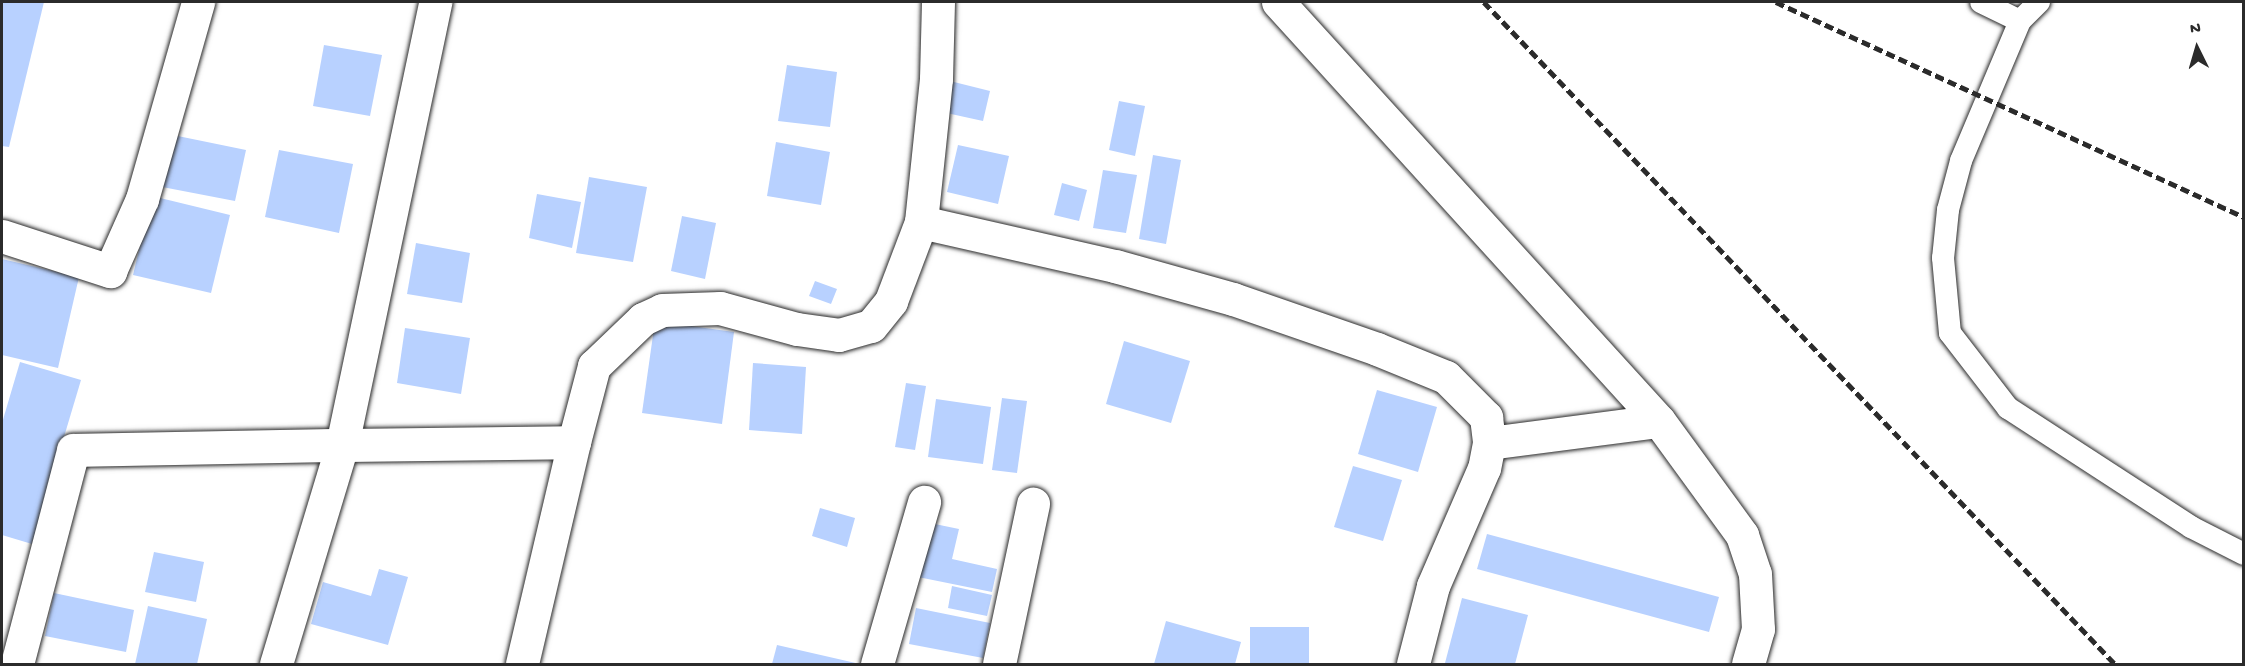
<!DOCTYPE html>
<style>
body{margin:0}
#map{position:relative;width:2245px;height:666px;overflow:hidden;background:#fff;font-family:"Gochi Hand",sans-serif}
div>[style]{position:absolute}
.building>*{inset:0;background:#b8d1ff}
.roads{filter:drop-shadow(0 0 2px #2b2b2b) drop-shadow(0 0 2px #2b2b2b)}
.lane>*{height:22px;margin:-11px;padding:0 11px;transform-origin:11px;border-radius:11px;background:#fff}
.street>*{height:33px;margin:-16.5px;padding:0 16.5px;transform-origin:16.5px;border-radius:16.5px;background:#fff}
.secondary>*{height:33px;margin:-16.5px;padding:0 16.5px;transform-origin:16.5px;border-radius:16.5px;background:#fff}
.rail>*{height:4.5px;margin-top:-2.25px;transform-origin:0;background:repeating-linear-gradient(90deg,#2b2b2b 0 9px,transparent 0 13.5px)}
span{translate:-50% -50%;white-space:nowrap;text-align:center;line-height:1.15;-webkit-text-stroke:4.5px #fff;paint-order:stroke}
.frame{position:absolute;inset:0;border:3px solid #2b2b2b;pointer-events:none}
.north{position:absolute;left:2167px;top:18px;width:60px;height:60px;-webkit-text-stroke:4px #fff;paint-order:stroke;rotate:355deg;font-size:16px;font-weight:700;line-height:24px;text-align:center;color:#2b2b2b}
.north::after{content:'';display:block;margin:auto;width:21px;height:27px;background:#2b2b2b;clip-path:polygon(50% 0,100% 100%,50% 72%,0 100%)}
</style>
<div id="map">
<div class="building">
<i style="clip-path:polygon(2px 2px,44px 2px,9px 147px,2px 146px)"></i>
<i style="clip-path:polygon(324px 45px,382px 55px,370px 116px,313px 106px)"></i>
<i style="clip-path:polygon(787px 65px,837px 72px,830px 127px,778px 121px)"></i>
<i style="clip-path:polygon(950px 81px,990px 91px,983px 121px,942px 112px)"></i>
<i style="clip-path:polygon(1119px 101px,1145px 106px,1135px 156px,1109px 150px)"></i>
<i style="clip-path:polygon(168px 134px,246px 150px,235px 201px,157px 186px)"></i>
<i style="clip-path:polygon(776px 142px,830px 152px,821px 205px,767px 196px)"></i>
<i style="clip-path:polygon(958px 145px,1009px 156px,998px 204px,947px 192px)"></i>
<i style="clip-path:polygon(279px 150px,353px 164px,339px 233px,265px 217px)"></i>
<i style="clip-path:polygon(1153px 155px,1181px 160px,1166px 244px,1139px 239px)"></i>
<i style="clip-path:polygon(1103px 170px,1137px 175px,1126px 233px,1093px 228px)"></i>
<i style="clip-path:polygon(589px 177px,647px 187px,633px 262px,576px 253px)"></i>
<i style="clip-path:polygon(1062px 183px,1087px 190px,1079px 221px,1054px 215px)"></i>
<i style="clip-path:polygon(537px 194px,581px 202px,572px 248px,529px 238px)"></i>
<i style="clip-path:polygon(152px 196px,230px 215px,211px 293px,133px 275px)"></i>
<i style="clip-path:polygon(682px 216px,716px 223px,705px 279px,671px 271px)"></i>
<i style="clip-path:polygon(416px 243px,470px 253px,462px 303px,407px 294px)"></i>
<i style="clip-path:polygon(2px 259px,79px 277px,58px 368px,2px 355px)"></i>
<i style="clip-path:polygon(815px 281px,837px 289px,831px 304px,809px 296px)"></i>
<i style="clip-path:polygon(655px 321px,734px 332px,722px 424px,642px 413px)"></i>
<i style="clip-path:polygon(405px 328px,470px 338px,461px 394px,397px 383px)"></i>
<i style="clip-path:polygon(1124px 341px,1190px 361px,1171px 423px,1106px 404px)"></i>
<i style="clip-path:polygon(20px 362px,81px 380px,32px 544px,2px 535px,2px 423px)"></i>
<i style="clip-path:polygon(753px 363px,806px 367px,802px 434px,749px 430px)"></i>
<i style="clip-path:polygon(906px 383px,926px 386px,915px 450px,895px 447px)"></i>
<i style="clip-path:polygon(1377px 390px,1437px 407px,1418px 472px,1358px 454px)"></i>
<i style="clip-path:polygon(1002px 398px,1027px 401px,1017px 473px,992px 470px)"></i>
<i style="clip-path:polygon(936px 399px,991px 407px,983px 464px,928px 457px)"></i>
<i style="clip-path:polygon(1353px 466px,1402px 480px,1383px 541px,1334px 527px)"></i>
<i style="clip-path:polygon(820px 508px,855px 518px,847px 547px,812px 536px)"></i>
<i style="clip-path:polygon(930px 523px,959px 529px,952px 559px,997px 569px,992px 592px,918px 577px)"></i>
<i style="clip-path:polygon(1487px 534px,1719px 597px,1709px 632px,1477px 569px)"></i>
<i style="clip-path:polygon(154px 552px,204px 562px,196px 602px,145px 592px)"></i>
<i style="clip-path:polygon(379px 569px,408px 577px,388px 645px,311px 624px,323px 582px,371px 596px)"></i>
<i style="clip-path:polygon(952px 586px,992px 595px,987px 616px,948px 608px)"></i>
<i style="clip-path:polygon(54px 593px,134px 610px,126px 652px,45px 636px)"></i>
<i style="clip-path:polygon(1462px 598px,1528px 615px,1515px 664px,1445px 663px)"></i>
<i style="clip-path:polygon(148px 606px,207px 619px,197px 664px,135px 664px)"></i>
<i style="clip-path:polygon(916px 608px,990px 623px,983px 658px,909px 644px)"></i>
<i style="clip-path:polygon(1166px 621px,1241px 642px,1235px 664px,1154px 664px)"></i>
<i style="clip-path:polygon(1250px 627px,1309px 627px,1309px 664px,1250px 664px)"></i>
<i style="clip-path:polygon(777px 645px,860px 664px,772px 664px)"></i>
</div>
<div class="roads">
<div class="lane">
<i style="left:1981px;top:2px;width:43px;rotate:26deg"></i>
<i style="left:2039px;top:2px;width:27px;rotate:135deg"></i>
<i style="left:2020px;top:21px;width:152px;rotate:112.9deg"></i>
<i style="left:1961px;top:161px;width:51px;rotate:104.9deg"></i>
<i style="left:1948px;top:210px;width:48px;rotate:95.9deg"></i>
<i style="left:1943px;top:258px;width:75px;rotate:84.7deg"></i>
<i style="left:1950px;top:333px;width:95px;rotate:52.3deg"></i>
<i style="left:2008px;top:408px;width:218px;rotate:33deg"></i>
<i style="left:2191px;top:527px;width:59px;rotate:27deg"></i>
</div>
<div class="street">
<i style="left:938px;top:2px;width:77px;rotate:91.5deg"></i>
<i style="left:936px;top:79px;width:144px;rotate:96deg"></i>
<i style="left:921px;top:222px;width:199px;rotate:12.8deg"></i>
<i style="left:1115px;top:266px;width:123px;rotate:15.6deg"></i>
<i style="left:1233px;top:299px;width:152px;rotate:19.1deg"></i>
<i style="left:1377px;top:349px;width:74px;rotate:22.1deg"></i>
<i style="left:1446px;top:377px;width:57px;rotate:45deg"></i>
<i style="left:1486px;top:417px;width:26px;rotate:83deg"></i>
<i style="left:1489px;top:443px;width:25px;rotate:101deg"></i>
<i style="left:1484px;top:468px;width:129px;rotate:113.4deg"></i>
<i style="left:1433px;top:586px;width:81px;rotate:104.4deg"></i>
<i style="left:2px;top:236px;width:114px;rotate:18deg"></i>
<i style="left:110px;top:271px;width:79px;rotate:-66deg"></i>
<i style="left:142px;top:199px;width:205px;rotate:-74.1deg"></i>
<i style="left:574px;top:442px;width:79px;rotate:-75.3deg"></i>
<i style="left:594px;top:366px;width:68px;rotate:-43.8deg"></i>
<i style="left:643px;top:319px;width:21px;rotate:-25deg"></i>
<i style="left:662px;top:310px;width:58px;rotate:-2deg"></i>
<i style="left:720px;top:308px;width:80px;rotate:15.3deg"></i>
<i style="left:797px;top:329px;width:42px;rotate:8.1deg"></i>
<i style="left:839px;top:335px;width:33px;rotate:-16deg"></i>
<i style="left:871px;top:326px;width:32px;rotate:-51deg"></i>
<i style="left:891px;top:301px;width:85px;rotate:-69.2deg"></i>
<i style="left:1489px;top:443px;width:171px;rotate:-7.4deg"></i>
<i style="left:17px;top:664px;width:221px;rotate:-75.3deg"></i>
<i style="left:73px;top:450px;width:269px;rotate:-1.1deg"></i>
<i style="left:342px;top:445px;width:453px;rotate:-78.1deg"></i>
<i style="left:276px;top:664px;width:229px;rotate:-73.2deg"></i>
<i style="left:342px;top:445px;width:232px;rotate:-0.7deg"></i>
<i style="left:574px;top:442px;width:228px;rotate:103.2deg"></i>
<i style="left:877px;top:664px;width:169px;rotate:-73.8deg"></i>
<i style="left:999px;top:664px;width:164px;rotate:-78deg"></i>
</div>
<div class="secondary">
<i style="left:1278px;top:2px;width:566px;rotate:47.72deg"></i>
<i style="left:1659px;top:421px;width:141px;rotate:53.9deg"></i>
<i style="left:1742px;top:535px;width:41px;rotate:71.6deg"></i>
<i style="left:1755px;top:574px;width:55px;rotate:86.9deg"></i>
<i style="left:1758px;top:629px;width:36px;rotate:106deg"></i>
</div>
</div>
<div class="rail">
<i style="left:1484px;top:2px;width:915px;rotate:46.37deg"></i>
<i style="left:1776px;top:2px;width:515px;rotate:24.67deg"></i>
</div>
<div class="frame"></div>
<div class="north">N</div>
</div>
